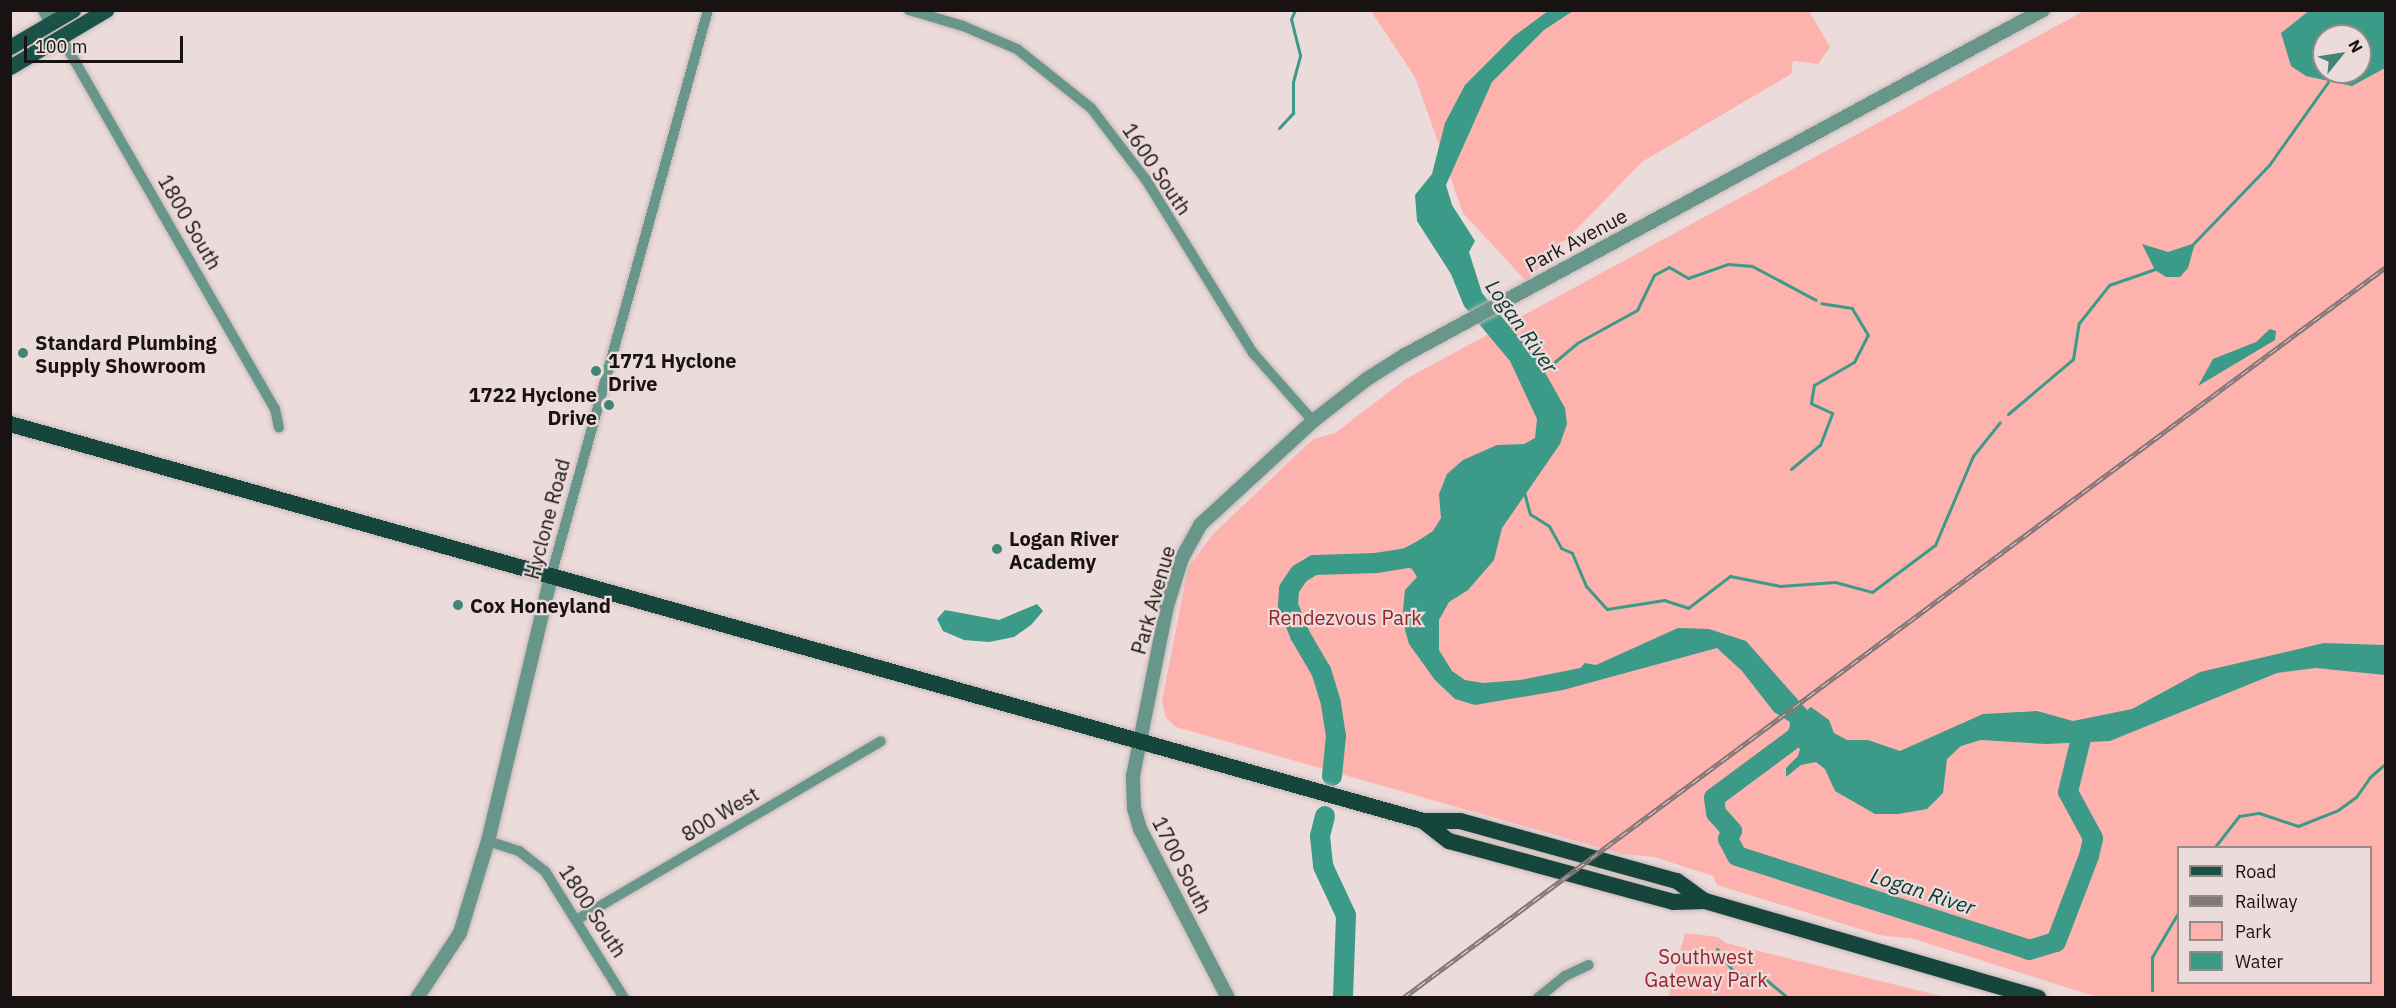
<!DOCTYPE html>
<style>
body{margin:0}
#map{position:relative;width:2396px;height:1008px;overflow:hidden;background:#ebdbda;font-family:"IBM Plex Sans",sans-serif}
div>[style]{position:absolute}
.green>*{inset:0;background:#feb2ae}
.water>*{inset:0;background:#3b9b88}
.stream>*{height:3px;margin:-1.5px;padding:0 1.5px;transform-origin:1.5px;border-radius:1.5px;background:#3b9b88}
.river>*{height:20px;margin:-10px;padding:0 10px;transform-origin:10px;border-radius:10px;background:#3b9b88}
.roads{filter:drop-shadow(0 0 2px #c5b7b6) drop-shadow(0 0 2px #c5b7b6)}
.minor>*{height:10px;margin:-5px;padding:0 5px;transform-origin:5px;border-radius:5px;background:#68968b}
.tertiary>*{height:14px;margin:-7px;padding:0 7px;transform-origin:7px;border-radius:7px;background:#68968b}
.primary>*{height:15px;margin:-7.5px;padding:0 7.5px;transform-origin:7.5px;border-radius:7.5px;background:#1b5247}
.trunk>*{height:16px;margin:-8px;padding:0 8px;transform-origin:8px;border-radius:8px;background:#16453c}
.rail>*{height:5px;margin-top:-2.5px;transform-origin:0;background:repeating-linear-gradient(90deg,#ebdbda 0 9px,#827776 0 18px);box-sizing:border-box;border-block:2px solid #827776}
.dots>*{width:16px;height:16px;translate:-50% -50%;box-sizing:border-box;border:3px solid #ebdbda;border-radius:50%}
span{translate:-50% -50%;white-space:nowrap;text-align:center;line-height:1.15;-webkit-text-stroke:4.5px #ebdbda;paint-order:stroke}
.street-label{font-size:20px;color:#181312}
.poi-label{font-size:20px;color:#181312;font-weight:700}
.left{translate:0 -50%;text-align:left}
.right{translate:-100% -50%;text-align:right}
.park-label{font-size:20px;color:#95242b}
.water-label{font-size:21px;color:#003a30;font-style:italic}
.frame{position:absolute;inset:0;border:12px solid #181312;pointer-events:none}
.legend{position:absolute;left:2177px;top:846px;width:195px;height:138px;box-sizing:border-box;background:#ebdbda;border:2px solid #978b8a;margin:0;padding:8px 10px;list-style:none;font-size:18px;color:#181312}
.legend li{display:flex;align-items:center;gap:12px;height:30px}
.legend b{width:30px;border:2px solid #978b8a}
.north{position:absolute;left:2312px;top:24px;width:60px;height:60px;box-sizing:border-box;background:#ebdbda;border:2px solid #978b8a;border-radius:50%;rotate:60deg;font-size:16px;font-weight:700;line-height:24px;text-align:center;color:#181312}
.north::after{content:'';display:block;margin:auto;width:21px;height:27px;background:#428476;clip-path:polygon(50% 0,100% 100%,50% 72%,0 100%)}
.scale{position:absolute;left:24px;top:36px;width:159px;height:27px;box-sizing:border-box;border:3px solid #181312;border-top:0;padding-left:8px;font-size:18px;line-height:21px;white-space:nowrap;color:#181312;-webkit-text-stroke:4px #ebdbda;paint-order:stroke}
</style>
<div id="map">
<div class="green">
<i style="clip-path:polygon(1371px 11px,1809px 11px,1830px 47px,1818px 64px,1793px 61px,1791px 74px,1642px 162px,1526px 281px,1463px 213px,1415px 77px)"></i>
<i style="clip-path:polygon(evenodd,2084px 11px,2385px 11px,2385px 997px,2097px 997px,1914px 939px,1879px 935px,1717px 885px,1713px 876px,1654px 857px,1622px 854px,1176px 727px,1166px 718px,1162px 701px,1188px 568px,1213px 534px,1313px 439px,1335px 433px,1406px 379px,2084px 11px,2324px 36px,2360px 36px,2360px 72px,2324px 72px,2324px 36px,2084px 11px,2178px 848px,2370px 848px,2370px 982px,2178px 982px,2178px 848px)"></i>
<i style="clip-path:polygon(1685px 933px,1718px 937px,1726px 943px,1945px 997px,1668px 997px)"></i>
</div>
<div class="water">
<i style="clip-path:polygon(evenodd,2310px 10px,2385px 11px,2385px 68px,2352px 86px,2306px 76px,2291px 66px,2281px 33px,2310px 10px,2324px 36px,2360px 36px,2360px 72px,2324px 72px,2324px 36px)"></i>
<i style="clip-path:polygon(1548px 11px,1573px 11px,1544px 30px,1492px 82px,1446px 185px,1452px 205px,1475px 241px,1469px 252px,1482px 293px,1539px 362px,1565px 408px,1567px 424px,1560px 444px,1502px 528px,1494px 560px,1468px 590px,1449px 602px,1439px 620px,1439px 650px,1452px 671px,1465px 680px,1483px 683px,1520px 680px,1580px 668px,1585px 663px,1596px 665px,1678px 628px,1709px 629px,1746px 641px,1807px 710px,1811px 707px,1829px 720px,1834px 733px,1847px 740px,1868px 740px,1900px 751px,1983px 714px,2037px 711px,2073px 721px,2132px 709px,2200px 672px,2324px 643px,2385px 645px,2385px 675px,2316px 668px,2277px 673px,2110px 741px,2046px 744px,1981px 740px,1961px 746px,1947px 759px,1943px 793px,1927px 809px,1898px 814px,1875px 814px,1835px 791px,1825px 769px,1816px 762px,1801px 765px,1786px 777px,1786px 768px,1798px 756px,1800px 749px,1789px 736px,1790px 722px,1774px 712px,1742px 671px,1717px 648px,1563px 690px,1475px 705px,1455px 699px,1435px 680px,1409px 644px,1402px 619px,1405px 590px,1417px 577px,1412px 569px,1402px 565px,1401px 552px,1433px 531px,1441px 518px,1439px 494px,1447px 474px,1463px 460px,1497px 445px,1524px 444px,1535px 438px,1537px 419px,1510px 361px,1464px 306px,1451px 274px,1417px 221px,1415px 195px,1432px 174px,1445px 123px,1465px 85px,1514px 36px)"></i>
<i style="clip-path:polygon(2195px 243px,2188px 268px,2180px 277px,2166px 277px,2155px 270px,2142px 244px,2168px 252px)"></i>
<i style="clip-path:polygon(2270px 329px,2276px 331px,2275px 340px,2198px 386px,2213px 359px,2256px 342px)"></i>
<i style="clip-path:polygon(1037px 604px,1043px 611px,1031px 625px,1014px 637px,989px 642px,964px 640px,943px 631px,937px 619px,945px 610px,999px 620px)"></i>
</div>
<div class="stream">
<i style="left:1279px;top:128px;width:21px;rotate:-47deg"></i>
<i style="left:1293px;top:113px;width:31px;rotate:-90deg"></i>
<i style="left:1293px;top:82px;width:28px;rotate:-75deg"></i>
<i style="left:1300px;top:55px;width:37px;rotate:-104deg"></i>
<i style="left:1291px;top:19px;width:10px;rotate:-66deg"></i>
<i style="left:2193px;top:244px;width:110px;rotate:-46.1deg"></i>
<i style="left:2269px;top:165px;width:102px;rotate:-54.6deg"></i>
<i style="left:1551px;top:365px;width:34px;rotate:-40deg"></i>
<i style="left:1577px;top:343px;width:68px;rotate:-28.8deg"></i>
<i style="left:1637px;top:310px;width:39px;rotate:-64deg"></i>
<i style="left:1654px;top:275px;width:17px;rotate:-28deg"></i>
<i style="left:1669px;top:267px;width:22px;rotate:30deg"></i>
<i style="left:1688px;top:278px;width:42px;rotate:-19.3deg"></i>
<i style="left:1728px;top:264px;width:24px;rotate:5deg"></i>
<i style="left:1752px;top:266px;width:72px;rotate:28deg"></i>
<i style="left:2008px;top:414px;width:85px;rotate:-40.2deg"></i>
<i style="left:2073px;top:359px;width:36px;rotate:-81deg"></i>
<i style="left:2079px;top:323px;width:48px;rotate:-51.7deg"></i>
<i style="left:2109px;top:285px;width:52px;rotate:-19.1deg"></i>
<i style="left:1791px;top:469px;width:38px;rotate:-40deg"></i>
<i style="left:1820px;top:445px;width:34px;rotate:-69deg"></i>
<i style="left:1832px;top:413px;width:23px;rotate:-155deg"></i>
<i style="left:1811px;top:403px;width:18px;rotate:-81deg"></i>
<i style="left:1814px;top:385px;width:46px;rotate:-29.9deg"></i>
<i style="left:1854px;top:362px;width:30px;rotate:-63deg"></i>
<i style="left:1868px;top:335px;width:31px;rotate:-121deg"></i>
<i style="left:1852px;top:308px;width:31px;rotate:-171deg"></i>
<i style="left:1524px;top:492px;width:23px;rotate:75deg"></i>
<i style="left:1530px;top:514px;width:22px;rotate:32deg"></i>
<i style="left:1549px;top:526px;width:25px;rotate:61deg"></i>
<i style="left:1561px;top:548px;width:12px;rotate:24deg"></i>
<i style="left:1572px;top:553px;width:36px;rotate:67deg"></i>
<i style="left:1586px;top:586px;width:31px;rotate:48deg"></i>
<i style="left:1607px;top:609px;width:58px;rotate:-9deg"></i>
<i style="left:1664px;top:600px;width:25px;rotate:18deg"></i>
<i style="left:1688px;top:608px;width:53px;rotate:-37.3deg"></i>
<i style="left:1730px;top:576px;width:51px;rotate:11.3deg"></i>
<i style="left:1780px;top:586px;width:55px;rotate:-4.2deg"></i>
<i style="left:1835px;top:582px;width:38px;rotate:15deg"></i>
<i style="left:1872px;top:592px;width:79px;rotate:-36.7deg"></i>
<i style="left:1935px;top:545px;width:97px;rotate:-66.9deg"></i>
<i style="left:1973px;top:456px;width:43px;rotate:-51.5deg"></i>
<i style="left:2214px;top:848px;width:41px;rotate:-52deg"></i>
<i style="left:2239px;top:816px;width:20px;rotate:-9deg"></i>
<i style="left:2259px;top:813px;width:41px;rotate:18.4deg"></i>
<i style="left:2298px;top:826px;width:43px;rotate:-21.8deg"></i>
<i style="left:2338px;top:810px;width:22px;rotate:-36deg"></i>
<i style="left:2356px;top:797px;width:24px;rotate:-55deg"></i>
<i style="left:2370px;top:777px;width:21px;rotate:-41deg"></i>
<i style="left:1717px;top:949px;width:31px;rotate:54deg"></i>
<i style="left:1735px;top:974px;width:28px;rotate:6deg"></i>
<i style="left:1763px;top:977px;width:33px;rotate:40deg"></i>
<i style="left:2152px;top:990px;width:33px;rotate:-90deg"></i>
<i style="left:2152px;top:957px;width:51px;rotate:-59.4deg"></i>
</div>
<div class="river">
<i style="left:1803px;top:722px;width:17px;rotate:115deg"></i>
<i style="left:1796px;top:737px;width:102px;rotate:143.4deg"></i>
<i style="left:1714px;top:798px;width:15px;rotate:82deg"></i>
<i style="left:1716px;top:813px;width:24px;rotate:48deg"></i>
<i style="left:1732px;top:831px;width:9px;rotate:117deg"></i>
<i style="left:1728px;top:839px;width:19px;rotate:62deg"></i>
<i style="left:1737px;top:856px;width:307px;rotate:17.8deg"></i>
<i style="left:2029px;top:950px;width:28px;rotate:-17deg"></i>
<i style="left:2056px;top:942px;width:92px;rotate:-69deg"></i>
<i style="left:2089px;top:856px;width:18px;rotate:-77deg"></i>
<i style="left:2093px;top:838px;width:52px;rotate:-118.5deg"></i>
<i style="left:2068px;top:792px;width:64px;rotate:-76.4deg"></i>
<i style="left:1332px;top:776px;width:40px;rotate:-84.3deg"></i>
<i style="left:1336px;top:736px;width:33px;rotate:-99deg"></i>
<i style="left:1331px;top:703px;width:34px;rotate:-107deg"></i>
<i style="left:1321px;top:671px;width:42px;rotate:-120.3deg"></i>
<i style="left:1300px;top:635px;width:32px;rotate:-112deg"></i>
<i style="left:1288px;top:605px;width:16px;rotate:-86deg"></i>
<i style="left:1289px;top:589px;width:18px;rotate:-56deg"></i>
<i style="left:1299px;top:574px;width:17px;rotate:-31deg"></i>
<i style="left:1314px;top:565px;width:62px;rotate:-1.8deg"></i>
<i style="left:1376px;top:563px;width:31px;rotate:-9deg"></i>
<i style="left:1407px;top:558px;width:19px;rotate:-28deg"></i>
<i style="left:1325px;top:816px;width:21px;rotate:104deg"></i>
<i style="left:1320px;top:836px;width:30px;rotate:84deg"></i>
<i style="left:1323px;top:866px;width:54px;rotate:64.9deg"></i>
<i style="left:1346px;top:915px;width:83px;rotate:92.1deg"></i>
</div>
<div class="roads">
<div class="minor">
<i style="left:909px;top:10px;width:56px;rotate:16.5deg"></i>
<i style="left:963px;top:26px;width:59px;rotate:23.1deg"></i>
<i style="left:1017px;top:49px;width:95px;rotate:38.6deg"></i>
<i style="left:1091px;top:108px;width:91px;rotate:52.6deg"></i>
<i style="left:1146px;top:180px;width:203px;rotate:58.3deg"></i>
<i style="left:1253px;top:353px;width:91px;rotate:48.6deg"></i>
<i style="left:61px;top:37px;width:429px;rotate:60.1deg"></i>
<i style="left:275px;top:409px;width:19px;rotate:78deg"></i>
<i style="left:551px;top:576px;width:587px;rotate:-74.5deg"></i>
<i style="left:488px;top:841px;width:33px;rotate:18deg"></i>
<i style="left:519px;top:851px;width:33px;rotate:38deg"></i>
<i style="left:545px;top:871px;width:150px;rotate:58.1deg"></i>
<i style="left:578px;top:919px;width:351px;rotate:-30.4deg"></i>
<i style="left:1538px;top:998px;width:35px;rotate:-39deg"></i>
<i style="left:1565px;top:976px;width:26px;rotate:-25deg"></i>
</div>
<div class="tertiary">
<i style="left:45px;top:10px;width:15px;rotate:62deg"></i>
<i style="left:417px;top:998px;width:78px;rotate:-56.5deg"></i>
<i style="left:460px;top:933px;width:96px;rotate:-73.1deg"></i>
<i style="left:488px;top:841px;width:272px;rotate:-76.6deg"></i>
<i style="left:1228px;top:998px;width:191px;rotate:-117.5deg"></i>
<i style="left:1140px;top:829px;width:22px;rotate:-106deg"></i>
<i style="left:1134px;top:808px;width:32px;rotate:-92deg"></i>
<i style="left:1133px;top:776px;width:173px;rotate:-78.7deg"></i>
<i style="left:1167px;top:606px;width:50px;rotate:-72.6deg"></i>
<i style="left:1182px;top:558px;width:38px;rotate:-61deg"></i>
<i style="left:1200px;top:525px;width:154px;rotate:-42.6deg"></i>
<i style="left:1313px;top:421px;width:68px;rotate:-37.9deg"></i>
<i style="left:1367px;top:379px;width:45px;rotate:-32.3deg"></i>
<i style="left:1405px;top:355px;width:725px;rotate:-28.4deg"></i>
</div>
<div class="primary">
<i style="left:10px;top:47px;width:73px;rotate:-30.4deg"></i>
<i style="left:10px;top:67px;width:112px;rotate:-30.7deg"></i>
</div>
<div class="trunk">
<i style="left:10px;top:424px;width:1468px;rotate:15.69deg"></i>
<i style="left:1423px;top:821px;width:37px"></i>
<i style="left:1460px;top:821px;width:225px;rotate:15.5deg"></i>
<i style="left:1677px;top:881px;width:34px;rotate:36deg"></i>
<i style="left:1423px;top:821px;width:33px;rotate:38deg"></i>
<i style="left:1449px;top:841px;width:232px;rotate:15.2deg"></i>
<i style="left:1673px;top:902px;width:32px;rotate:-2deg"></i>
<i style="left:1705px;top:901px;width:347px;rotate:16.2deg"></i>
</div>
</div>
<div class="rail">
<i style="left:1403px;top:998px;width:1225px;rotate:-36.64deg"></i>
</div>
<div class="dots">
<i style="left:23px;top:353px;background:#428476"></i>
<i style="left:596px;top:371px;background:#428476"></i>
<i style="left:609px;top:405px;background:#428476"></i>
<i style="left:997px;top:549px;background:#428476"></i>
<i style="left:458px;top:605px;background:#428476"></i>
</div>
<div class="street-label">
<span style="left:1157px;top:169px;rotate:56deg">1600 South</span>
<span style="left:190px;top:222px;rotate:60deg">1800 South</span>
<span style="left:1576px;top:240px;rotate:-28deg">Park Avenue</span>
<span style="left:547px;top:519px;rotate:-75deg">Hyclone Road</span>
<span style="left:1153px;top:600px;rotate:-74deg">Park Avenue</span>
<span style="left:720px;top:814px;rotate:-31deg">800 West</span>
<span style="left:1182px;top:865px;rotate:63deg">1700 South</span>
<span style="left:593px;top:911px;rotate:57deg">1800 South</span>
</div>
<div class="poi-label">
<span class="left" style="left:35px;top:354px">Standard Plumbing<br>Supply Showroom</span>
<span class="left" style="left:608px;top:372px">1771 Hyclone<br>Drive</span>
<span class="right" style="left:597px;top:406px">1722 Hyclone<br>Drive</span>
<span class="left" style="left:1009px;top:550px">Logan River<br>Academy</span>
<span class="left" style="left:470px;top:605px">Cox Honeyland</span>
</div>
<div class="park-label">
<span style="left:1345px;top:617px">Rendezvous Park</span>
<span style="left:1706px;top:968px">Southwest<br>Gateway Park</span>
</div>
<div class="water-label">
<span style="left:1522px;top:326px;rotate:55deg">Logan River</span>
<span style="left:1923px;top:891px;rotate:18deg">Logan River</span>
</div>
<div class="frame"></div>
<ul class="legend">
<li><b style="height:8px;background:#1b5247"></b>Road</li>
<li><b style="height:8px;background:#827776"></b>Railway</li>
<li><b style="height:16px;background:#feb2ae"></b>Park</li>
<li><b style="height:16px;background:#3b9b88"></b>Water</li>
</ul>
<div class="north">N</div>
<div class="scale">100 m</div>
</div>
